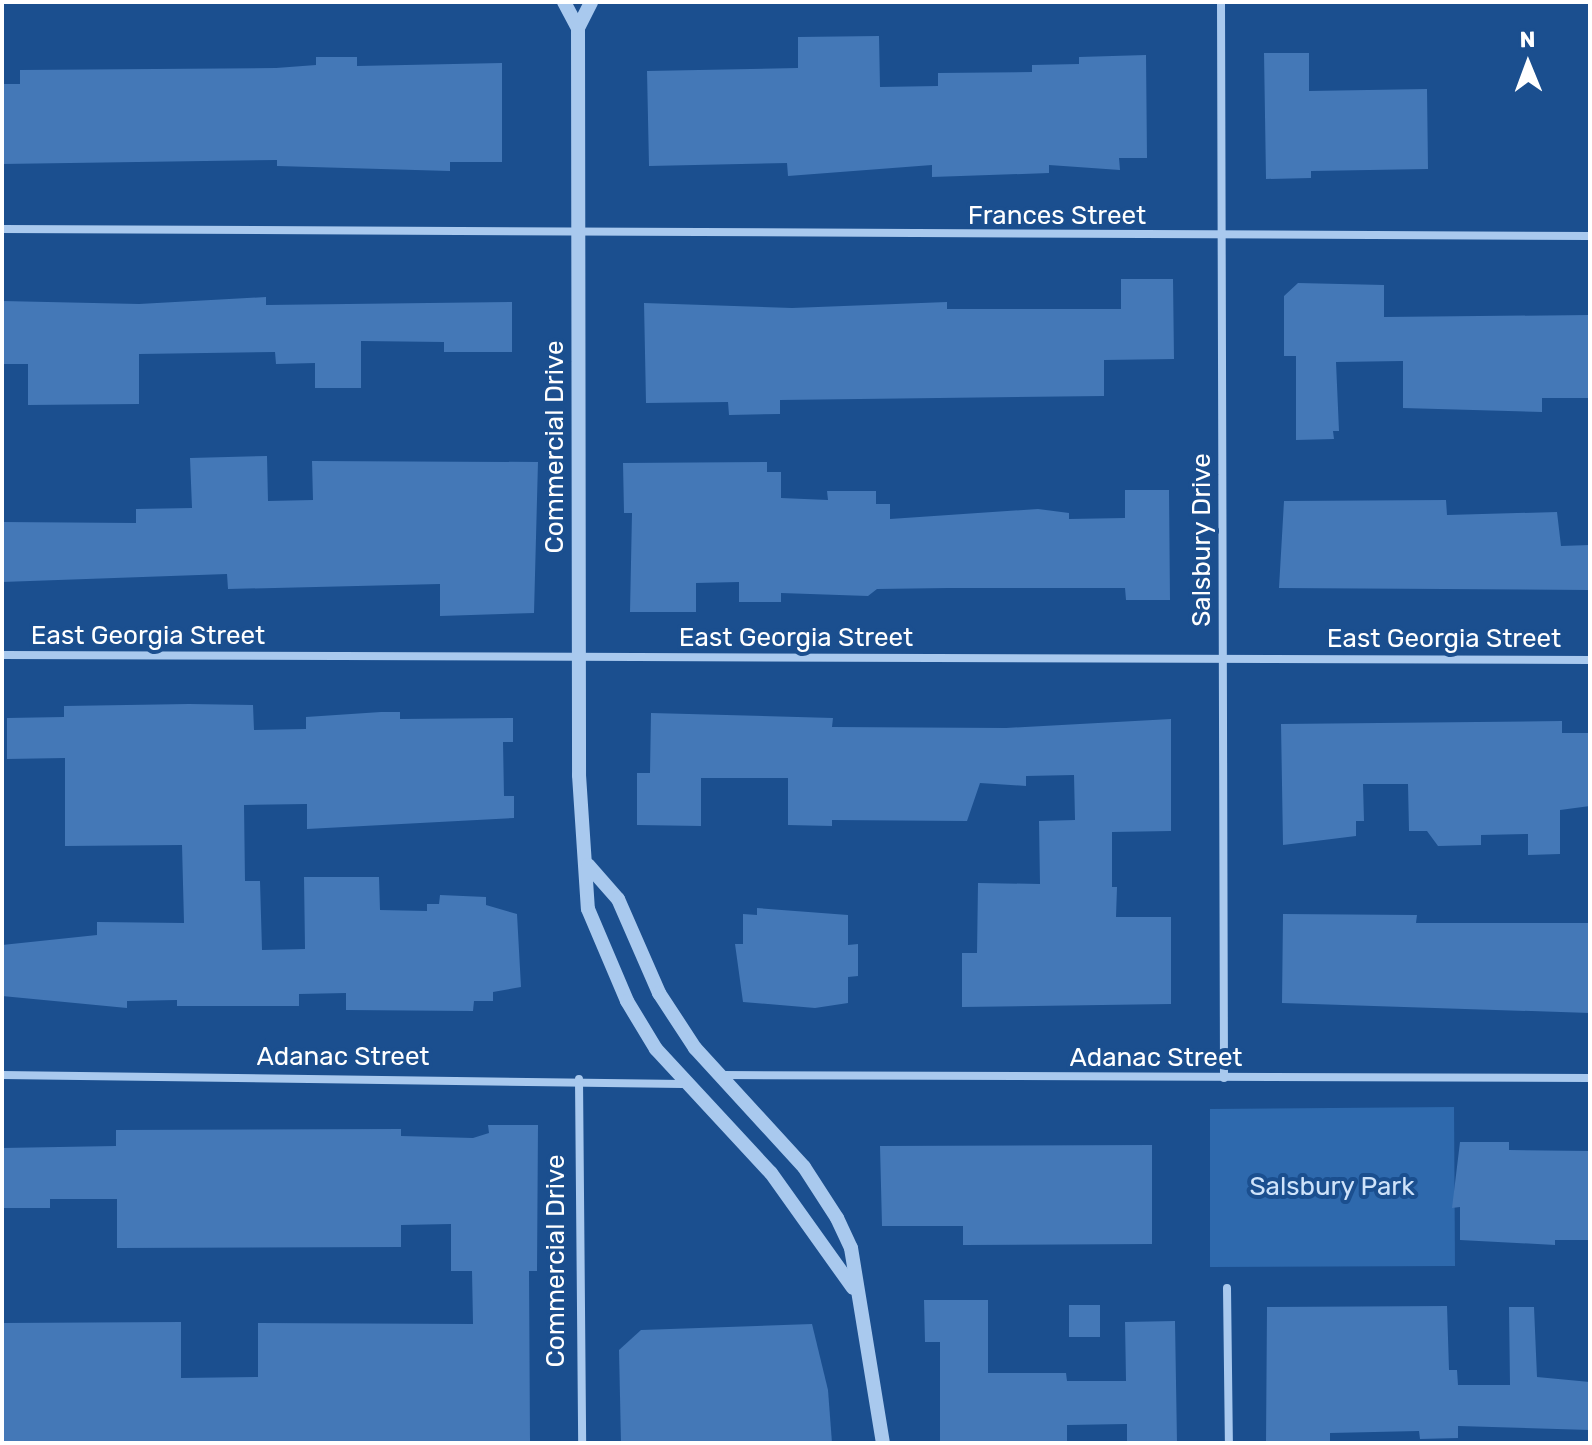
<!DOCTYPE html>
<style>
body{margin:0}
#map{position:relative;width:1592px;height:1445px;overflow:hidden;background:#1b4f8f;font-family:Rubik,sans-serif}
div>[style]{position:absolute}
.green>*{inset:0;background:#2e69ad}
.building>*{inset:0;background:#4478b7}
.minor>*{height:8px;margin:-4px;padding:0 4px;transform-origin:4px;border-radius:4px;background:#a9c9ee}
.tertiary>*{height:14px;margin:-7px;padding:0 7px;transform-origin:7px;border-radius:7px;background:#a9c9ee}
span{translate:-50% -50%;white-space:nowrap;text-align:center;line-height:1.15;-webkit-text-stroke:8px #1b4f8f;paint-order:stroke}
.street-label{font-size:26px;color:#fff}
.park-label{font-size:26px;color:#cfe3fa}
.frame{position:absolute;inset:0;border:4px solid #fff;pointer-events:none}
.north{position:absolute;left:1488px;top:24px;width:80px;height:80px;-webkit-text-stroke:6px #1b4f8f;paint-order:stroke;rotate:359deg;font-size:22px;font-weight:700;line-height:32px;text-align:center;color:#fff}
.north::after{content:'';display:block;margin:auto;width:28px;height:36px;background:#fff;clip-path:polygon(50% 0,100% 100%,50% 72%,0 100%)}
</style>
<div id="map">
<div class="green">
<i style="clip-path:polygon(1454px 1107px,1455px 1266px,1210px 1267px,1210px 1109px)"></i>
</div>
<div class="building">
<i style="clip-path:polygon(879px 36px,880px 87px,938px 86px,938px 73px,1032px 72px,1032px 65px,1079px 64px,1079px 57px,1146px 55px,1147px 158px,1119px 158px,1120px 170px,1049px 165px,1049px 173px,932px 177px,932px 165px,788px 176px,787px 163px,649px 166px,647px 71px,798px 68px,798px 37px)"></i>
<i style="clip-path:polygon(1264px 53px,1309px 53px,1309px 91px,1427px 89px,1428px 169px,1311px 171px,1311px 178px,1266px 179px)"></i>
<i style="clip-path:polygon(316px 57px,357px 57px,357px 66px,502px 63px,502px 162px,450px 162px,450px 171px,277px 166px,277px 160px,2px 164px,2px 84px,20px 84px,20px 70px,276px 68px,316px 65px)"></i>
<i style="clip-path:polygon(1121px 279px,1173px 279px,1174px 359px,1104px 360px,1104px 396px,780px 400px,780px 414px,729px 415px,728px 402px,646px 403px,644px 303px,792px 308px,947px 302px,947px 309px,1121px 309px)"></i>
<i style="clip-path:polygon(1298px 283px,1384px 285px,1384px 317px,1590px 315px,1590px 398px,1542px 398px,1542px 412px,1403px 408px,1403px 361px,1336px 362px,1339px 431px,1333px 431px,1334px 439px,1296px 440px,1296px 356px,1284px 356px,1284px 296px)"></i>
<i style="clip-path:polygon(266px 297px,266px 305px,512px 302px,512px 352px,444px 352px,444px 342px,361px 341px,361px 388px,315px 388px,315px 363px,276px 364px,275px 352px,139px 354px,139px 404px,28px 405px,28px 364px,2px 364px,2px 301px,139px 304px)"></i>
<i style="clip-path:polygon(267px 456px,268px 501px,313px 500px,312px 461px,538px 462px,534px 613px,440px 616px,440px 584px,228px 589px,227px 574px,2px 582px,2px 522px,136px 523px,136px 509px,192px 508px,190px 458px)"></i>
<i style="clip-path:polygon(767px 462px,767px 472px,781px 472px,781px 498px,828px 500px,827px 491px,876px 491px,876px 504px,890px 504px,890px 519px,1038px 509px,1069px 513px,1069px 519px,1125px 518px,1125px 490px,1169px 490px,1170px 600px,1126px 600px,1125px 588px,948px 588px,877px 589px,868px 596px,781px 593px,781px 602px,739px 602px,739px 582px,696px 583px,696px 612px,630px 612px,632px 513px,624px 513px,623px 463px)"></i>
<i style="clip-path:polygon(1446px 500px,1447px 515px,1557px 512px,1561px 546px,1590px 545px,1590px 590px,1279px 588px,1284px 501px)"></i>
<i style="clip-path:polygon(189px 704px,253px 705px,254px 730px,306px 729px,306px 717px,381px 712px,400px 712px,400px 719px,513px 718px,513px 742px,503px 742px,504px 796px,514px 796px,514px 818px,307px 829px,307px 804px,244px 805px,245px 881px,260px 881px,262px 950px,305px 949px,304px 877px,379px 877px,380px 910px,427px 911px,427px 904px,439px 904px,440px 895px,486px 897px,486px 905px,517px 914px,521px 987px,493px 992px,493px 1001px,474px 1001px,473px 1011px,346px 1010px,346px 993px,299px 994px,299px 1006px,177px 1006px,177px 1000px,127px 1001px,127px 1008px,2px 996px,2px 945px,97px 935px,97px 922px,184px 923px,182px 845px,65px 846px,65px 758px,7px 759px,7px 718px,64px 717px,64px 706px)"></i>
<i style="clip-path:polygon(651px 713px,833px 718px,832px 727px,1006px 728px,1171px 719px,1171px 831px,1112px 832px,1112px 887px,1117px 887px,1116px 917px,1171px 917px,1171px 1004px,962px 1007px,962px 953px,977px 953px,978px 883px,1040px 884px,1039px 821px,1075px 820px,1074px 775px,1026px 776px,1026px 786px,980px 783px,967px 821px,832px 820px,832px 826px,788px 825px,788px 778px,701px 778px,701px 826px,637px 825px,637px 773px,650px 773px)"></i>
<i style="clip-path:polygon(1562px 721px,1562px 733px,1590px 733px,1590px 806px,1560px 810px,1560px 854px,1528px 855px,1528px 834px,1481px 835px,1481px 845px,1438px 846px,1427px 831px,1409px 831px,1408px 784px,1363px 784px,1364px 821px,1356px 821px,1356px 836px,1283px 845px,1281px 724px)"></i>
<i style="clip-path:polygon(757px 908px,848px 915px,848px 945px,858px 944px,858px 976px,848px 977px,848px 1003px,815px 1008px,743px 1002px,735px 944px,743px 944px,743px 914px,757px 915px)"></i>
<i style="clip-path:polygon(1283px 914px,1417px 915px,1416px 923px,1590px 923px,1590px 1013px,1282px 1003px)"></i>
<i style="clip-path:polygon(488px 1125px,538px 1125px,537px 1271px,529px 1271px,530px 1443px,2px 1443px,2px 1323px,181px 1322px,181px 1378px,258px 1377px,258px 1323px,473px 1324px,472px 1271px,451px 1271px,451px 1224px,401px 1225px,401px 1247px,117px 1248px,117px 1199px,50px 1199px,50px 1208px,2px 1208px,2px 1148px,116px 1146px,116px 1130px,401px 1129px,401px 1136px,473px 1138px,489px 1133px)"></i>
<i style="clip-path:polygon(1460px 1142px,1509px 1142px,1509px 1150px,1590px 1151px,1590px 1240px,1555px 1240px,1555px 1245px,1460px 1240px,1460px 1207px,1452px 1208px)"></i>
<i style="clip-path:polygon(1152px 1145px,1152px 1244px,963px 1245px,963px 1226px,882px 1226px,880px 1146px)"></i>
<i style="clip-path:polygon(924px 1300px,988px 1300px,988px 1373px,1066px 1373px,1067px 1381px,1126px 1381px,1125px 1322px,1175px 1321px,1177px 1443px,1127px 1443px,1127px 1424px,1067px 1425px,1067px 1443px,940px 1443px,940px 1342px,925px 1342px)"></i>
<i style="clip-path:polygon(1069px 1305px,1100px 1305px,1100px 1337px,1069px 1337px)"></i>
<i style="clip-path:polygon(1447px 1306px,1449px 1370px,1457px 1370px,1458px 1385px,1510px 1385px,1509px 1307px,1534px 1307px,1537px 1377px,1590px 1382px,1590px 1430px,1458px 1426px,1458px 1438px,1420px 1439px,1419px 1431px,1330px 1433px,1330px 1443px,1266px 1443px,1267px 1307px)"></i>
<i style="clip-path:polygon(812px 1324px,828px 1390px,832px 1443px,621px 1443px,619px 1350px,641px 1330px)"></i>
</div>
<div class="minor">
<i style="left:1221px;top:2px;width:1076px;rotate:89.84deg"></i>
<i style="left:2px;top:229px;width:1588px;rotate:0.25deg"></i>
<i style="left:2px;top:655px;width:1588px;rotate:0.18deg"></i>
<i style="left:2px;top:1075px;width:681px;rotate:0.76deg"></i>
<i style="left:722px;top:1075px;width:868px;rotate:0.2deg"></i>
<i style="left:579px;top:1079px;width:364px;rotate:89.5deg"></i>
<i style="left:1227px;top:1288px;width:155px;rotate:89.3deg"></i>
</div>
<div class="tertiary">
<i style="left:564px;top:2px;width:30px;rotate:62deg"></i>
<i style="left:578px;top:28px;width:747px;rotate:89.92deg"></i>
<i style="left:579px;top:775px;width:134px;rotate:86.2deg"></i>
<i style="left:588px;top:909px;width:100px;rotate:67deg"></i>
<i style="left:627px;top:1001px;width:56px;rotate:58.9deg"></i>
<i style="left:656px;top:1049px;width:169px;rotate:47.2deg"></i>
<i style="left:771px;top:1173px;width:141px;rotate:54.5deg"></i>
<i style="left:578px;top:28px;width:29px;rotate:-63deg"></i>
<i style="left:588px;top:865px;width:45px;rotate:48.6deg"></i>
<i style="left:618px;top:899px;width:103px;rotate:66.4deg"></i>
<i style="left:659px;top:993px;width:66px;rotate:56.8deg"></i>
<i style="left:695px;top:1048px;width:161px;rotate:47.5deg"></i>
<i style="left:804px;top:1167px;width:61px;rotate:57.1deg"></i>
<i style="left:837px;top:1218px;width:33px;rotate:65deg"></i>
<i style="left:851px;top:1248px;width:198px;rotate:80.7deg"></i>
</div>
<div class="street-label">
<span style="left:1057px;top:216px">Frances Street</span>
<span style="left:555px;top:447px;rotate:-90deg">Commercial Drive</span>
<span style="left:1202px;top:540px;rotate:-90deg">Salsbury Drive</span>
<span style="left:148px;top:636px">East Georgia Street</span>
<span style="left:796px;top:638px">East Georgia Street</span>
<span style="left:1444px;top:639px">East Georgia Street</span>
<span style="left:343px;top:1057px">Adanac Street</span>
<span style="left:1156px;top:1058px">Adanac Street</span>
<span style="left:556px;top:1261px;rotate:-90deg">Commercial Drive</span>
</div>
<div class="park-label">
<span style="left:1332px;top:1187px">Salsbury Park</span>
</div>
<div class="frame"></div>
<div class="north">N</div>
</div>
